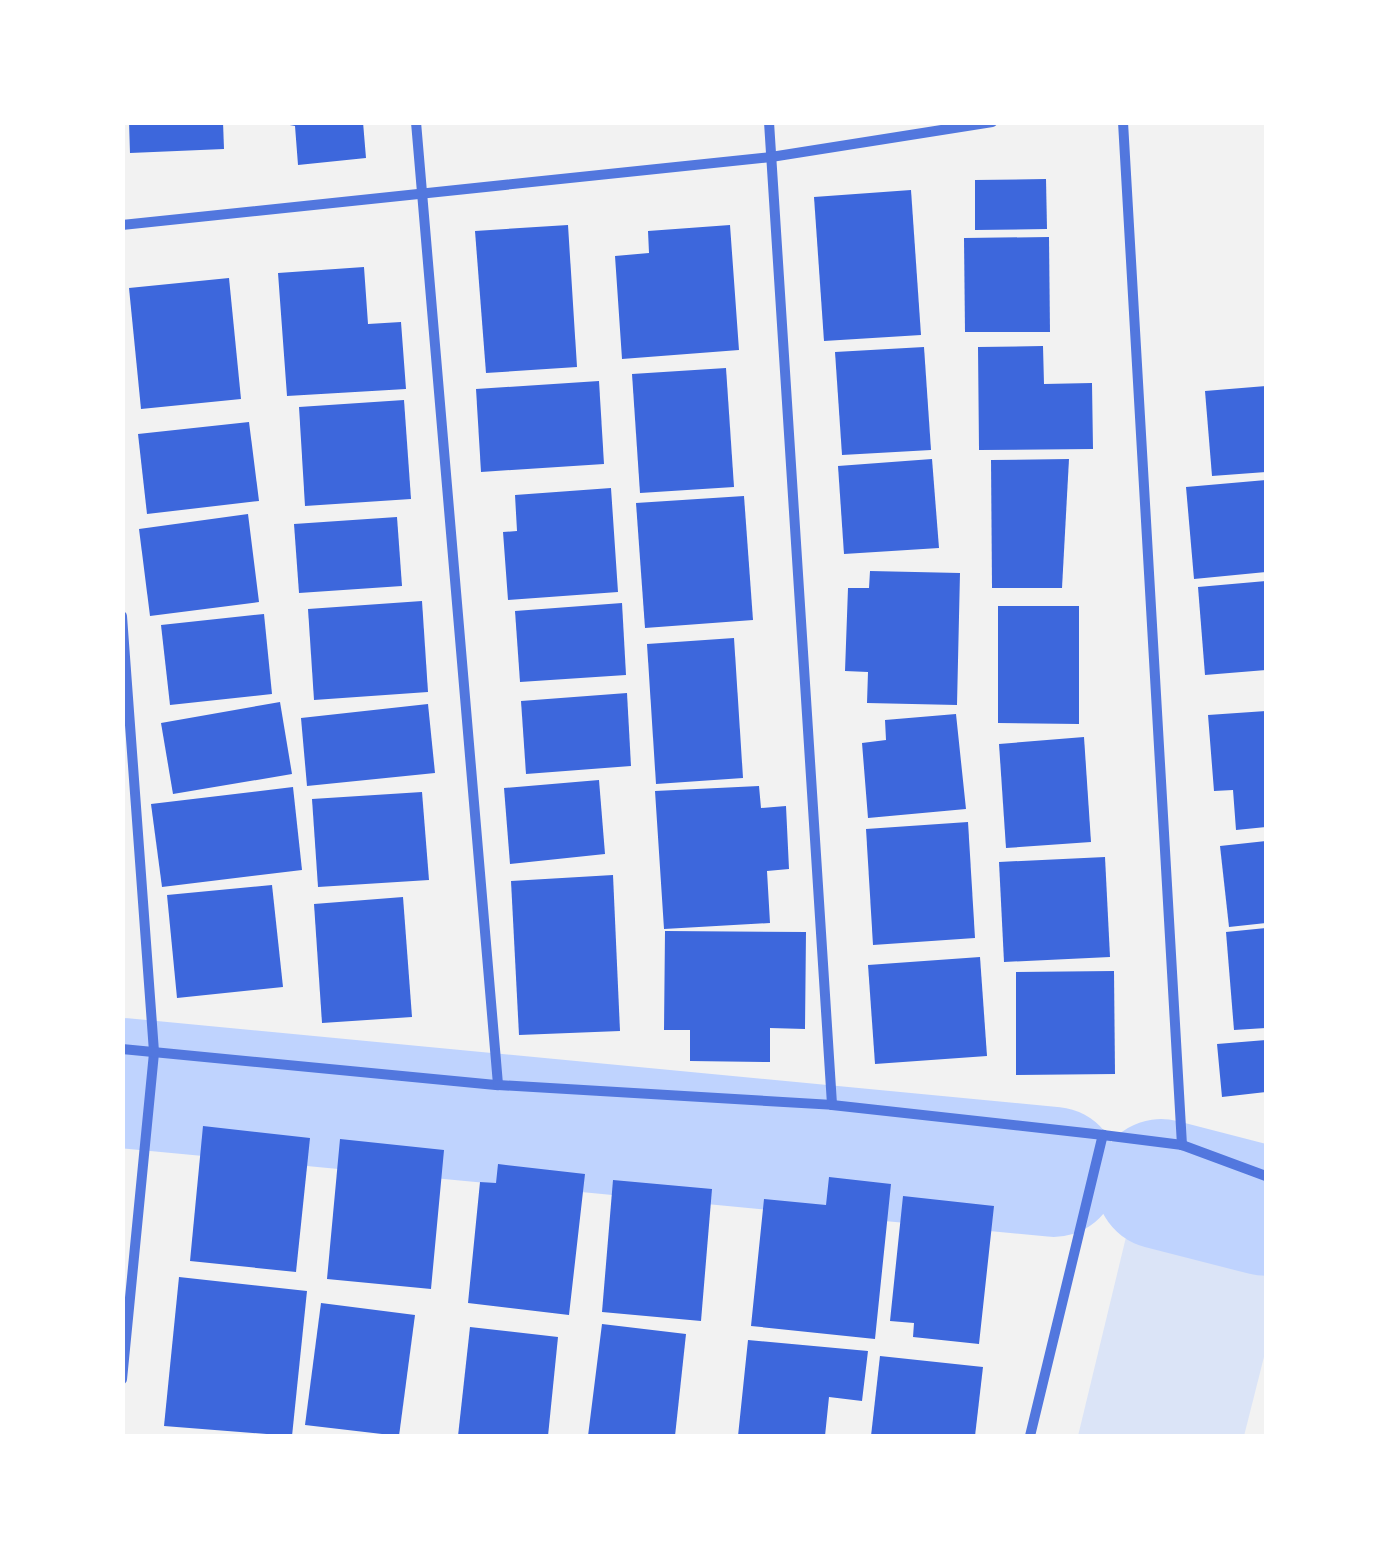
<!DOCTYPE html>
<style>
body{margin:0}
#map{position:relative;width:1389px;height:1559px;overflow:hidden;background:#f2f2f2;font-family:"Source Sans 3",sans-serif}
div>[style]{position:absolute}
.green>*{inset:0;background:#dbe4f7}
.river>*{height:130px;margin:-65px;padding:0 65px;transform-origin:65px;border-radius:65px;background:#bfd3fe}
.building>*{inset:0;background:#3d67dc}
.minor>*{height:10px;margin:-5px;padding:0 5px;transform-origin:5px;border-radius:5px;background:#5277de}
span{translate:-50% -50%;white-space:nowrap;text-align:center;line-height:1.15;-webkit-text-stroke:9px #fff;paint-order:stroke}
.frame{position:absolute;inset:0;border:125px solid #fff;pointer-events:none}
</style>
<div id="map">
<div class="green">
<i style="clip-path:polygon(1162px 1190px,1266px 1223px,1266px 1349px,1244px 1436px,1078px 1436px,1134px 1204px)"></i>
</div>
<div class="river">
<i style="left:122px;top:1083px;width:936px;rotate:5.45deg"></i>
<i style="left:1161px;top:1184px;width:108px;rotate:14.4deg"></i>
</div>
<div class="building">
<i style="clip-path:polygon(129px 122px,223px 122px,224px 149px,130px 153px)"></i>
<i style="clip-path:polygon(274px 122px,363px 122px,366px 158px,298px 165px,295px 126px)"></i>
<i style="clip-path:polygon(1046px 179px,1047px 229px,975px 230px,975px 180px)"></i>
<i style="clip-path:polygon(911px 190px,921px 335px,824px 341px,814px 197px)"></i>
<i style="clip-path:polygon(568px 225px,577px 367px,486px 373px,475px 231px)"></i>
<i style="clip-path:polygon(730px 225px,739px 350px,622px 359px,615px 256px,649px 253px,648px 231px)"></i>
<i style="clip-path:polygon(1049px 237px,1050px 332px,965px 332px,964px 238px)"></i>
<i style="clip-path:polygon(364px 267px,368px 324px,401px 322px,406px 389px,287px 396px,278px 273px)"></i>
<i style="clip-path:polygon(229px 278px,241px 399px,141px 409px,129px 288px)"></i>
<i style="clip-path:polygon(1043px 346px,1044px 384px,1092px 383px,1093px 449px,979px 450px,978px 347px)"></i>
<i style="clip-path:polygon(924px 347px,931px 450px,842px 455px,835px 352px)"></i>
<i style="clip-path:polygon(726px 368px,734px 487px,640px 493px,632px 374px)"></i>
<i style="clip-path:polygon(599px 381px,604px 464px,481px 472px,476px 389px)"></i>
<i style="clip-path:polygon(1266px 386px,1266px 472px,1212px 476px,1205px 391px)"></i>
<i style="clip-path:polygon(404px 400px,411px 499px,305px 506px,299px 407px)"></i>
<i style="clip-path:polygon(249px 422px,259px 501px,147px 514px,138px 434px)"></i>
<i style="clip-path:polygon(932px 459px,939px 548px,844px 554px,838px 466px)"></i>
<i style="clip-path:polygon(1069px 459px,1062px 588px,992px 588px,991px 460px)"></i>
<i style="clip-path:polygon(1266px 480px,1266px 572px,1194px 579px,1186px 487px)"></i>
<i style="clip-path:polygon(611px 488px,618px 592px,508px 600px,503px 532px,517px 531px,515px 495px)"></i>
<i style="clip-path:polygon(744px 496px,753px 620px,645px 628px,636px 503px)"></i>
<i style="clip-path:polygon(248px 514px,259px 602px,150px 616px,139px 529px)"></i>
<i style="clip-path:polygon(397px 517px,402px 586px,299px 593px,294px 524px)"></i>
<i style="clip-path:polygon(870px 571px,960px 573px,957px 705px,867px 703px,868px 672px,845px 671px,848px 588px,869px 588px)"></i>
<i style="clip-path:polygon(1266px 581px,1266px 670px,1205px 675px,1198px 587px)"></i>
<i style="clip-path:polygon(422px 601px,428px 692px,314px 700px,308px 609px)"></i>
<i style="clip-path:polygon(622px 603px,626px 675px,520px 682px,515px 611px)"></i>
<i style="clip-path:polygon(998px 606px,1079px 606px,1079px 724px,998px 723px)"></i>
<i style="clip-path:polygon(264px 614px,272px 694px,170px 705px,161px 625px)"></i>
<i style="clip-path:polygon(734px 638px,743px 778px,656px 784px,647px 644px)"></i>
<i style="clip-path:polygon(627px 693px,631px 766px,526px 774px,521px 701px)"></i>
<i style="clip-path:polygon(280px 702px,292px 774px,173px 794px,161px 723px)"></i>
<i style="clip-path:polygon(428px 704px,435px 773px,307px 786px,301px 718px)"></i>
<i style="clip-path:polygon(1266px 711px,1266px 827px,1236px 830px,1233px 790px,1214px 791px,1208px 715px)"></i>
<i style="clip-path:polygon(956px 714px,966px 809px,868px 818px,862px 743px,886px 740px,885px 720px)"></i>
<i style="clip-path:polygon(1084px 737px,1091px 842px,1006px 848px,999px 744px)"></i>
<i style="clip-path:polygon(599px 780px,605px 854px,510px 864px,504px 788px)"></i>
<i style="clip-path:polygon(759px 786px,761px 808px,786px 806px,789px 869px,767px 871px,770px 923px,664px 929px,655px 791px)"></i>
<i style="clip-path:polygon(293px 787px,302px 870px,162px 887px,151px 804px)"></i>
<i style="clip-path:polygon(422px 792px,429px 880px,318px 887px,312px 799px)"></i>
<i style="clip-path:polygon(968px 822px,975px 938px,873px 945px,866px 829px)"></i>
<i style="clip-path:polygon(1266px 841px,1266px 923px,1229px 927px,1220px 846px)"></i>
<i style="clip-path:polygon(1105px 857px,1110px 957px,1004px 962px,999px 862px)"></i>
<i style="clip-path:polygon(613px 875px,620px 1031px,519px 1035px,511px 881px)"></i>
<i style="clip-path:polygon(272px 885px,283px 987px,177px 998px,167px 895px)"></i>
<i style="clip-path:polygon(403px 897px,412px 1017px,322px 1023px,314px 904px)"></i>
<i style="clip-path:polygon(1266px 928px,1266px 1028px,1234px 1030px,1226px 932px)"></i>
<i style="clip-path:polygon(665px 931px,806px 932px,805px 1029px,770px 1028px,770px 1062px,690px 1061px,690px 1030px,664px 1030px)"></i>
<i style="clip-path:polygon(980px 957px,987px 1056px,875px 1064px,868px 965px)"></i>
<i style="clip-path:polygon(1114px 971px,1115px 1074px,1016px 1075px,1016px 972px)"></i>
<i style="clip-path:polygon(1266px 1040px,1266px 1092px,1222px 1097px,1217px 1044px)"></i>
<i style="clip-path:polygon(203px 1126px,310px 1138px,296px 1272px,190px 1261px)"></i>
<i style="clip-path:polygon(340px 1139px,444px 1150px,431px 1289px,327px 1279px)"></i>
<i style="clip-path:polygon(498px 1164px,585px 1174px,569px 1315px,468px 1303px,480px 1182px,496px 1183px)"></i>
<i style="clip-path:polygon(829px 1177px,891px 1184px,875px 1339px,751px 1326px,764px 1199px,826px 1205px)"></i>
<i style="clip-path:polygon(613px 1180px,712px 1189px,701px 1321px,602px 1312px)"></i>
<i style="clip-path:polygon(903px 1196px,994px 1206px,979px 1344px,913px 1337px,914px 1323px,890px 1321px)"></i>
<i style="clip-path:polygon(179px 1277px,307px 1291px,292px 1436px,164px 1426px)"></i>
<i style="clip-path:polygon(321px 1303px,415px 1315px,399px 1436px,305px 1425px)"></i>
<i style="clip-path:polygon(602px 1324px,686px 1334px,675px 1436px,588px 1436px)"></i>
<i style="clip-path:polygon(470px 1327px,558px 1337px,548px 1436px,458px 1436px)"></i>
<i style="clip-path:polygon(748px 1340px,868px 1351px,862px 1401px,829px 1397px,825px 1436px,738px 1436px)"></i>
<i style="clip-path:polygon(880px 1356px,983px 1367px,975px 1436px,871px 1436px)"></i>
</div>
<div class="minor">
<i style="left:416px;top:122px;width:966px;rotate:85.13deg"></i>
<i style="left:769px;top:122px;width:985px;rotate:86.33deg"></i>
<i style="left:1123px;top:122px;width:1025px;rotate:86.7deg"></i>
<i style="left:122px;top:225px;width:653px;rotate:-5.98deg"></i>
<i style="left:771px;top:157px;width:224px;rotate:-9deg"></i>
<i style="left:122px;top:616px;width:438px;rotate:85.8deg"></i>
<i style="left:154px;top:1053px;width:328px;rotate:95.6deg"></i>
<i style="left:122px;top:1049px;width:378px;rotate:5.5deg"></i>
<i style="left:498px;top:1085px;width:335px;rotate:3.4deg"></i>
<i style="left:832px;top:1105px;width:273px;rotate:6.3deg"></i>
<i style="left:1103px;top:1135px;width:80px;rotate:7.2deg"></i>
<i style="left:1182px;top:1145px;width:90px;rotate:20.3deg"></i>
<i style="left:1030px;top:1436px;width:310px;rotate:-76.4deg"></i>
</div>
<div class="frame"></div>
</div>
